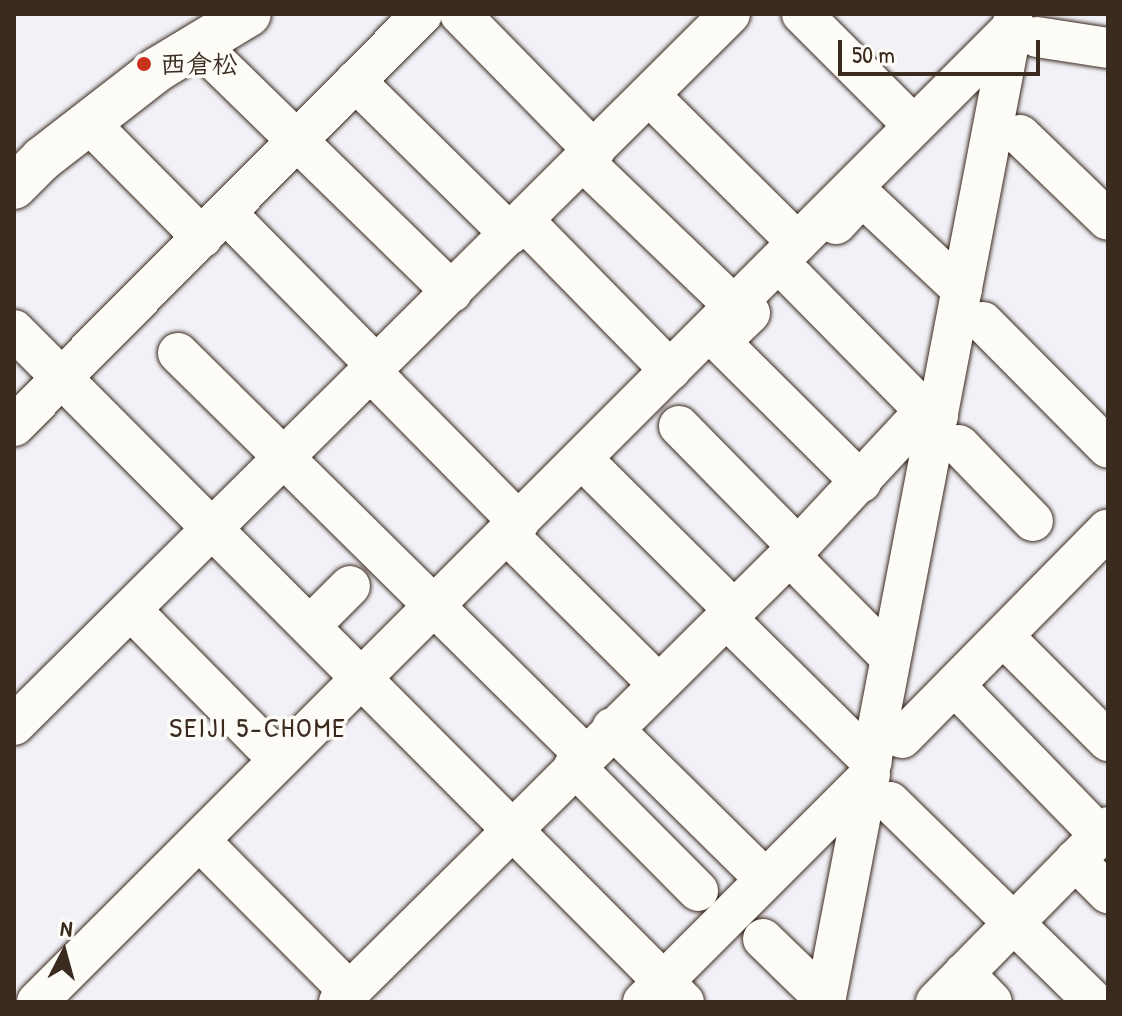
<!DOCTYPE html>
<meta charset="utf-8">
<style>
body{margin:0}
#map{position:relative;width:1122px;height:1016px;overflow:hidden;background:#f1f1f7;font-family:"Patrick Hand","Klee One",sans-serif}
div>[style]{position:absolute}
.roads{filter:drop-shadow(0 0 2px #3b2a1e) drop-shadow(0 0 2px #3b2a1e)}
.minor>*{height:40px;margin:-20px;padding:0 20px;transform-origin:20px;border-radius:20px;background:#fdfcf7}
.major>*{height:44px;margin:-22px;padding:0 22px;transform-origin:22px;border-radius:22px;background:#fdfcf7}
.dots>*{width:22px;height:22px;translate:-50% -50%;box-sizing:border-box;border:4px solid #fdfcf7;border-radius:50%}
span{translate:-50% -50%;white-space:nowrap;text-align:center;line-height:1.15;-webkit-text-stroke:7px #fdfcf7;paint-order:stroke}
.poi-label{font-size:26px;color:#3b2a1e;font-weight:700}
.left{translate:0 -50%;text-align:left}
.neighbourhood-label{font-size:28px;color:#3b2a1e;letter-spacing:2px}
.frame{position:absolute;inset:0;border:16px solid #3b2a1e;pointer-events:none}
.north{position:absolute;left:24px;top:912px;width:80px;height:80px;-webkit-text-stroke:6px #fdfcf7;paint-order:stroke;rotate:6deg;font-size:22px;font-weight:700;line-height:32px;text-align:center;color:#3b2a1e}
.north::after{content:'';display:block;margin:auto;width:28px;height:36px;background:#3b2a1e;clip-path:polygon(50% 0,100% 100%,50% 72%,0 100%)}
.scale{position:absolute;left:838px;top:40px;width:202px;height:36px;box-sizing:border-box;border:4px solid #3b2a1e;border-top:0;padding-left:10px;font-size:24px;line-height:28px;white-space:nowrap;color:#3b2a1e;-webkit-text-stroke:6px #fdfcf7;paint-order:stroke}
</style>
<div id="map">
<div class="roads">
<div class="minor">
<i style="left:460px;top:14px;width:192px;rotate:45.6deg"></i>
<i style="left:802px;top:14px;width:157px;rotate:45deg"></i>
<i style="left:1037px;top:37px;width:72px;rotate:8.8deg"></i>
<i style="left:198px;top:44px;width:355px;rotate:44.3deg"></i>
<i style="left:355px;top:81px;width:218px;rotate:44.6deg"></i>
<i style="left:649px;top:95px;width:209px;rotate:44.8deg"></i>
<i style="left:89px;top:123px;width:161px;rotate:45.3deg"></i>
<i style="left:1020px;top:135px;width:122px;rotate:44deg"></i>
<i style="left:583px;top:161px;width:209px;rotate:43.8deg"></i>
<i style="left:226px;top:213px;width:215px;rotate:45.4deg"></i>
<i style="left:524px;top:221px;width:209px;rotate:45.6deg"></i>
<i style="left:836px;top:224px;width:38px;rotate:-47deg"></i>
<i style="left:862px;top:196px;width:137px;rotate:43.2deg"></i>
<i style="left:790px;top:274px;width:192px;rotate:45.4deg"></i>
<i style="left:750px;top:313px;width:42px;rotate:136deg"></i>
<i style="left:720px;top:342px;width:199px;rotate:44.8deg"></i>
<i style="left:983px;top:322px;width:177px;rotate:45.2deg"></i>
<i style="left:14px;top:330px;width:949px;rotate:45.09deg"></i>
<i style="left:178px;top:353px;width:572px;rotate:44.65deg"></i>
<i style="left:371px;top:372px;width:211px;rotate:45.4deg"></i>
<i style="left:14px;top:426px;width:580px;rotate:-45.28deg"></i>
<i style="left:679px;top:426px;width:170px;rotate:45.5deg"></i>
<i style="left:959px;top:445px;width:106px;rotate:45.8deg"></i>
<i style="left:582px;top:459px;width:213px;rotate:44.8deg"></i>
<i style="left:507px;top:534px;width:211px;rotate:44.8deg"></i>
<i style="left:789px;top:555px;width:144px;rotate:45.3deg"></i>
<i style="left:132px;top:611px;width:209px;rotate:45.4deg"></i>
<i style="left:725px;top:617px;width:206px;rotate:44.6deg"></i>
<i style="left:311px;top:625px;width:55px;rotate:-45deg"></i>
<i style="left:1004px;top:637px;width:147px;rotate:45deg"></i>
<i style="left:955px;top:686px;width:208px;rotate:45.8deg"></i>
<i style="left:14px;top:725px;width:1009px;rotate:-44.8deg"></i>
<i style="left:612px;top:728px;width:214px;rotate:44.6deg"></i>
<i style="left:902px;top:738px;width:293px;rotate:-45.4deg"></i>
<i style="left:574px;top:766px;width:176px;rotate:45.2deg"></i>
<i style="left:890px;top:802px;width:286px;rotate:44.4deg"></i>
<i style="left:201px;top:842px;width:210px;rotate:45.2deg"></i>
<i style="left:1075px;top:860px;width:47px;rotate:45deg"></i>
<i style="left:763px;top:939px;width:86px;rotate:44.1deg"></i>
<i style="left:964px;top:973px;width:40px;rotate:46deg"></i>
<i style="left:37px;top:1002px;width:1378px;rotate:-44.97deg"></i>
<i style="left:339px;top:1002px;width:646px;rotate:-44.75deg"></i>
<i style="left:798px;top:547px;width:186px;rotate:-47deg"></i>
<i style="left:925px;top:411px;width:14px;rotate:21deg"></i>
<i style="left:643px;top:1002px;width:321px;rotate:-45deg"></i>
<i style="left:825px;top:1002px;width:998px;rotate:-79.14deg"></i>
<i style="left:936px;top:1002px;width:245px;rotate:-45.5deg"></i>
</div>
<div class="major">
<i style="left:14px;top:187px;width:40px;rotate:-45deg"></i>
<i style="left:42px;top:159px;width:147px;rotate:-37.8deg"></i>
<i style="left:158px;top:69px;width:106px;rotate:-31.1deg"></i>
</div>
</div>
<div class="dots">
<i style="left:144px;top:64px;background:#c8321e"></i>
</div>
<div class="poi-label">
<span class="left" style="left:160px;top:64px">西倉松</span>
</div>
<div class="neighbourhood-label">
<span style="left:258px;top:727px">SEIJI 5-CHOME</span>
</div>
<div class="frame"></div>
<div class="north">N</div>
<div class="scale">50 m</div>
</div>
